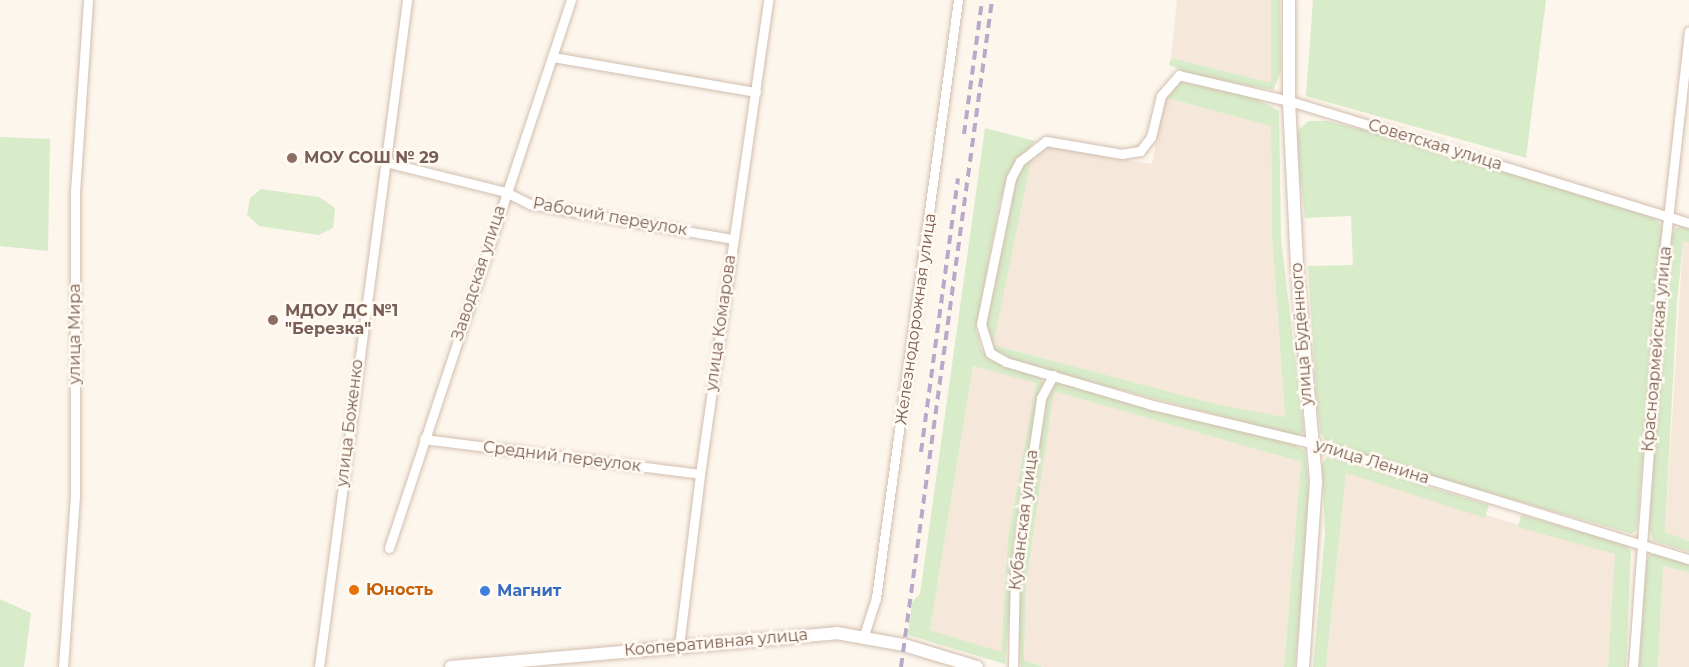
<!DOCTYPE html>
<meta charset="utf-8">
<style>
body{margin:0}
#map{position:relative;width:1689px;height:667px;overflow:hidden;background:#fdf6ec;font-family:Montserrat,sans-serif}
div>[style]{position:absolute}
.residential>*{inset:0;background:#f5e8da}
.green>*{inset:0;background:#d8ecc9}
.roads{filter:drop-shadow(0 0 2px #d1beb0) drop-shadow(0 0 2px #d1beb0)}
.minor>*{height:9px;margin:-4.5px;padding:0 4.5px;transform-origin:4.5px;border-radius:4.5px;background:#fff}
.tertiary>*{height:12px;margin:-6px;padding:0 6px;transform-origin:6px;border-radius:6px;background:#fff}
.rail>*{height:4px;margin-top:-2px;transform-origin:0;background:repeating-linear-gradient(90deg,#b9a8c9 0 9px,transparent 0 15px)}
.dots>*{width:16px;height:16px;translate:-50% -50%;box-sizing:border-box;border:3px solid #fffaf3;border-radius:50%}
span{translate:-50% -50%;white-space:nowrap;text-align:center;line-height:1.15;-webkit-text-stroke:5px #fffaf3;paint-order:stroke}
.street-label{font-size:16px;color:#7a5c4d}
.education-label{font-size:16px;color:#785e54;font-weight:700}
.left{translate:0 -50%;text-align:left}
.food-label{font-size:16px;color:#c56008;font-weight:700}
.shop-label{font-size:16px;color:#366cbe;font-weight:700}
</style>
<div id="map">
<div class="residential">
<i style="clip-path:polygon(1177px 0,1271px 0,1271px 84px,1171px 58px)"></i>
<i style="clip-path:polygon(1164px 97px,1271px 125px,1272px 236px,1285px 417px,1216px 404px,993px 345px,1031px 162px,1044px 146px,1152px 164px)"></i>
<i style="clip-path:polygon(1683px 241px,1689px 243px,1689px 541px,1665px 533px)"></i>
<i style="clip-path:polygon(973px 366px,1036px 382px,1008px 537px,1001px 653px,930px 630px)"></i>
<i style="clip-path:polygon(1054px 390px,1301px 462px,1284px 667px,1045px 667px,1024px 660px,1026px 584px)"></i>
<i style="clip-path:polygon(1346px 473px,1616px 554px,1608px 667px,1326px 667px)"></i>
<i style="clip-path:polygon(1663px 566px,1689px 573px,1689px 667px,1658px 667px)"></i>
</div>
<div class="green">
<i style="clip-path:polygon(1271px 0,1280px 0,1281px 72px,1273px 90px,1192px 75px,1169px 65px,1171px 58px,1271px 83px)"></i>
<i style="clip-path:polygon(1313px 0,1546px 0,1526px 158px,1306px 96px)"></i>
<i style="clip-path:polygon(1176px 81px,1253px 97px,1279px 111px,1281px 238px,1304px 432px,1297px 436px,1014px 362px,996px 353px,985px 332px,1016px 175px,1029px 156px,1044px 146px,1031px 162px,993px 345px,1216px 404px,1285px 417px,1272px 236px,1271px 126px,1164px 97px)"></i>
<i style="clip-path:polygon(1309px 121px,1327px 121px,1402px 139px,1654px 218px,1662px 226px,1637px 529px,1632px 534px,1330px 447px,1321px 434px,1317px 406px,1308px 266px,1353px 265px,1351px 216px,1305px 218px,1296px 143px,1298px 130px)"></i>
<i style="clip-path:polygon(evenodd,985px 128px,1035px 141px,1010px 172px,999px 205px,976px 329px,981px 348px,989px 359px,1041px 378px,1043px 383px,1012px 583px,1005px 664px,908px 635px,912px 602px,920px 594px,985px 128px,973px 366px,1036px 383px,1008px 537px,1001px 652px,930px 630px,973px 366px)"></i>
<i style="clip-path:polygon(0 137px,50px 139px,48px 251px,0 246px)"></i>
<i style="clip-path:polygon(261px 189px,319px 197px,335px 208px,333px 228px,319px 235px,259px 226px,247px 215px,250px 198px)"></i>
<i style="clip-path:polygon(1682px 226px,1689px 228px,1689px 243px,1683px 241px,1677px 304px,1665px 532px,1689px 541px,1689px 552px,1653px 541px,1648px 525px,1671px 237px,1675px 229px)"></i>
<i style="clip-path:polygon(1062px 382px,1295px 445px,1305px 451px,1310px 499px,1295px 667px,1284px 667px,1301px 462px,1054px 391px,1026px 584px,1024px 660px,1044px 667px,1021px 667px,1016px 593px,1045px 397px,1052px 385px)"></i>
<i style="clip-path:polygon(1327px 457px,1489px 505px,1485px 518px,1346px 473px,1326px 667px,1313px 667px,1325px 534px,1322px 464px)"></i>
<i style="clip-path:polygon(1521px 515px,1624px 544px,1631px 551px,1626px 667px,1608px 667px,1615px 554px,1518px 527px)"></i>
<i style="clip-path:polygon(1659px 553px,1689px 562px,1689px 573px,1663px 566px,1658px 667px,1639px 667px,1646px 561px,1650px 555px)"></i>
<i style="clip-path:polygon(0 599px,31px 613px,24px 667px,0 667px)"></i>
</div>
<div class="roads">
<div class="minor">
<i style="left:553px;top:57px;width:206px;rotate:9.8deg"></i>
<i style="left:385px;top:162px;width:125px;rotate:13.9deg"></i>
<i style="left:506px;top:192px;width:27px;rotate:27deg"></i>
<i style="left:530px;top:204px;width:206px;rotate:9.8deg"></i>
<i style="left:1689px;top:223px;width:418px;rotate:-163deg"></i>
<i style="left:1289px;top:101px;width:113px;rotate:-166.7deg"></i>
<i style="left:1179px;top:75px;width:28px;rotate:131deg"></i>
<i style="left:1161px;top:96px;width:42px;rotate:103.7deg"></i>
<i style="left:1151px;top:137px;width:18px;rotate:128deg"></i>
<i style="left:1140px;top:151px;width:18px;rotate:171deg"></i>
<i style="left:1122px;top:154px;width:77px;rotate:-170.3deg"></i>
<i style="left:1046px;top:141px;width:33px;rotate:142deg"></i>
<i style="left:1020px;top:161px;width:19px;rotate:118deg"></i>
<i style="left:1011px;top:178px;width:149px;rotate:101.6deg"></i>
<i style="left:981px;top:324px;width:30px;rotate:73deg"></i>
<i style="left:990px;top:353px;width:18px;rotate:29deg"></i>
<i style="left:1006px;top:362px;width:152px;rotate:16.4deg"></i>
<i style="left:1152px;top:405px;width:163px;rotate:13.4deg"></i>
<i style="left:1311px;top:443px;width:395px;rotate:17.1deg"></i>
<i style="left:424px;top:439px;width:278px;rotate:7.2deg"></i>
<i style="left:389px;top:548px;width:577px;rotate:-71.63deg"></i>
<i style="left:864px;top:635px;width:39px;rotate:-72deg"></i>
<i style="left:876px;top:598px;width:604px;rotate:-82.19deg"></i>
<i style="left:679px;top:646px;width:173px;rotate:-83deg"></i>
<i style="left:700px;top:474px;width:479px;rotate:-81.8deg"></i>
<i style="left:63px;top:667px;width:171px;rotate:-86deg"></i>
<i style="left:75px;top:496px;width:304px;rotate:-90deg"></i>
<i style="left:75px;top:192px;width:192px;rotate:-86.1deg"></i>
<i style="left:319px;top:667px;width:673px;rotate:-82.48deg"></i>
<i style="left:1013px;top:667px;width:94px;rotate:-88.8deg"></i>
<i style="left:1015px;top:573px;width:177px;rotate:-81.5deg"></i>
<i style="left:1041px;top:398px;width:26px;rotate:-62deg"></i>
<i style="left:1633px;top:667px;width:396px;rotate:-85.8deg"></i>
<i style="left:1662px;top:272px;width:242px;rotate:-83.6deg"></i>
</div>
<div class="tertiary">
<i style="left:1289px;top:0;width:101px;rotate:90deg"></i>
<i style="left:1289px;top:101px;width:166px;rotate:87.2deg"></i>
<i style="left:1297px;top:267px;width:215px;rotate:84.9deg"></i>
<i style="left:1316px;top:481px;width:186px;rotate:94deg"></i>
<i style="left:451px;top:667px;width:387px;rotate:-5deg"></i>
<i style="left:837px;top:633px;width:68px;rotate:10.2deg"></i>
<i style="left:904px;top:645px;width:76px;rotate:16.8deg"></i>
</div>
</div>
<div class="rail">
<i style="left:964px;top:134px;width:135px;rotate:-82.3deg"></i>
<i style="left:921px;top:452px;width:276px;rotate:-82.3deg"></i>
<i style="left:901px;top:667px;width:673px;rotate:-82.23deg"></i>
</div>
<div class="dots">
<i style="left:292px;top:158px;background:#8d6e63"></i>
<i style="left:273px;top:320px;background:#8d6e63"></i>
<i style="left:354px;top:590px;background:#e8710a"></i>
<i style="left:485px;top:591px;background:#3f7fe0"></i>
</div>
<div class="street-label">
<span style="left:1435px;top:145px;rotate:17deg">Советская улица</span>
<span style="left:610px;top:217px;rotate:10deg">Рабочий переулок</span>
<span style="left:479px;top:273px;rotate:-72deg">Заводская улица</span>
<span style="left:916px;top:319px;rotate:-82deg">Железнодорожная улица</span>
<span style="left:721px;top:323px;rotate:-82deg">улица Комарова</span>
<span style="left:75px;top:334px;rotate:-90deg">улица Мира</span>
<span style="left:1302px;top:334px;rotate:-94deg">улица Будённого</span>
<span style="left:1657px;top:349px;rotate:-85deg">Красноармейская улица</span>
<span style="left:350px;top:423px;rotate:-83deg">улица Боженко</span>
<span style="left:562px;top:457px;rotate:7deg">Средний переулок</span>
<span style="left:1372px;top:462px;rotate:17deg">улица Ленина</span>
<span style="left:1024px;top:520px;rotate:-83deg">Кубанская улица</span>
<span style="left:716px;top:643px;rotate:-5deg">Кооперативная улица</span>
</div>
<div class="education-label">
<span class="left" style="left:304px;top:158px">МОУ СОШ № 29</span>
<span class="left" style="left:285px;top:320px">МДОУ ДС №1<br>"Березка"</span>
</div>
<div class="food-label">
<span class="left" style="left:366px;top:590px">Юность</span>
</div>
<div class="shop-label">
<span class="left" style="left:497px;top:591px">Магнит</span>
</div>
</div>
